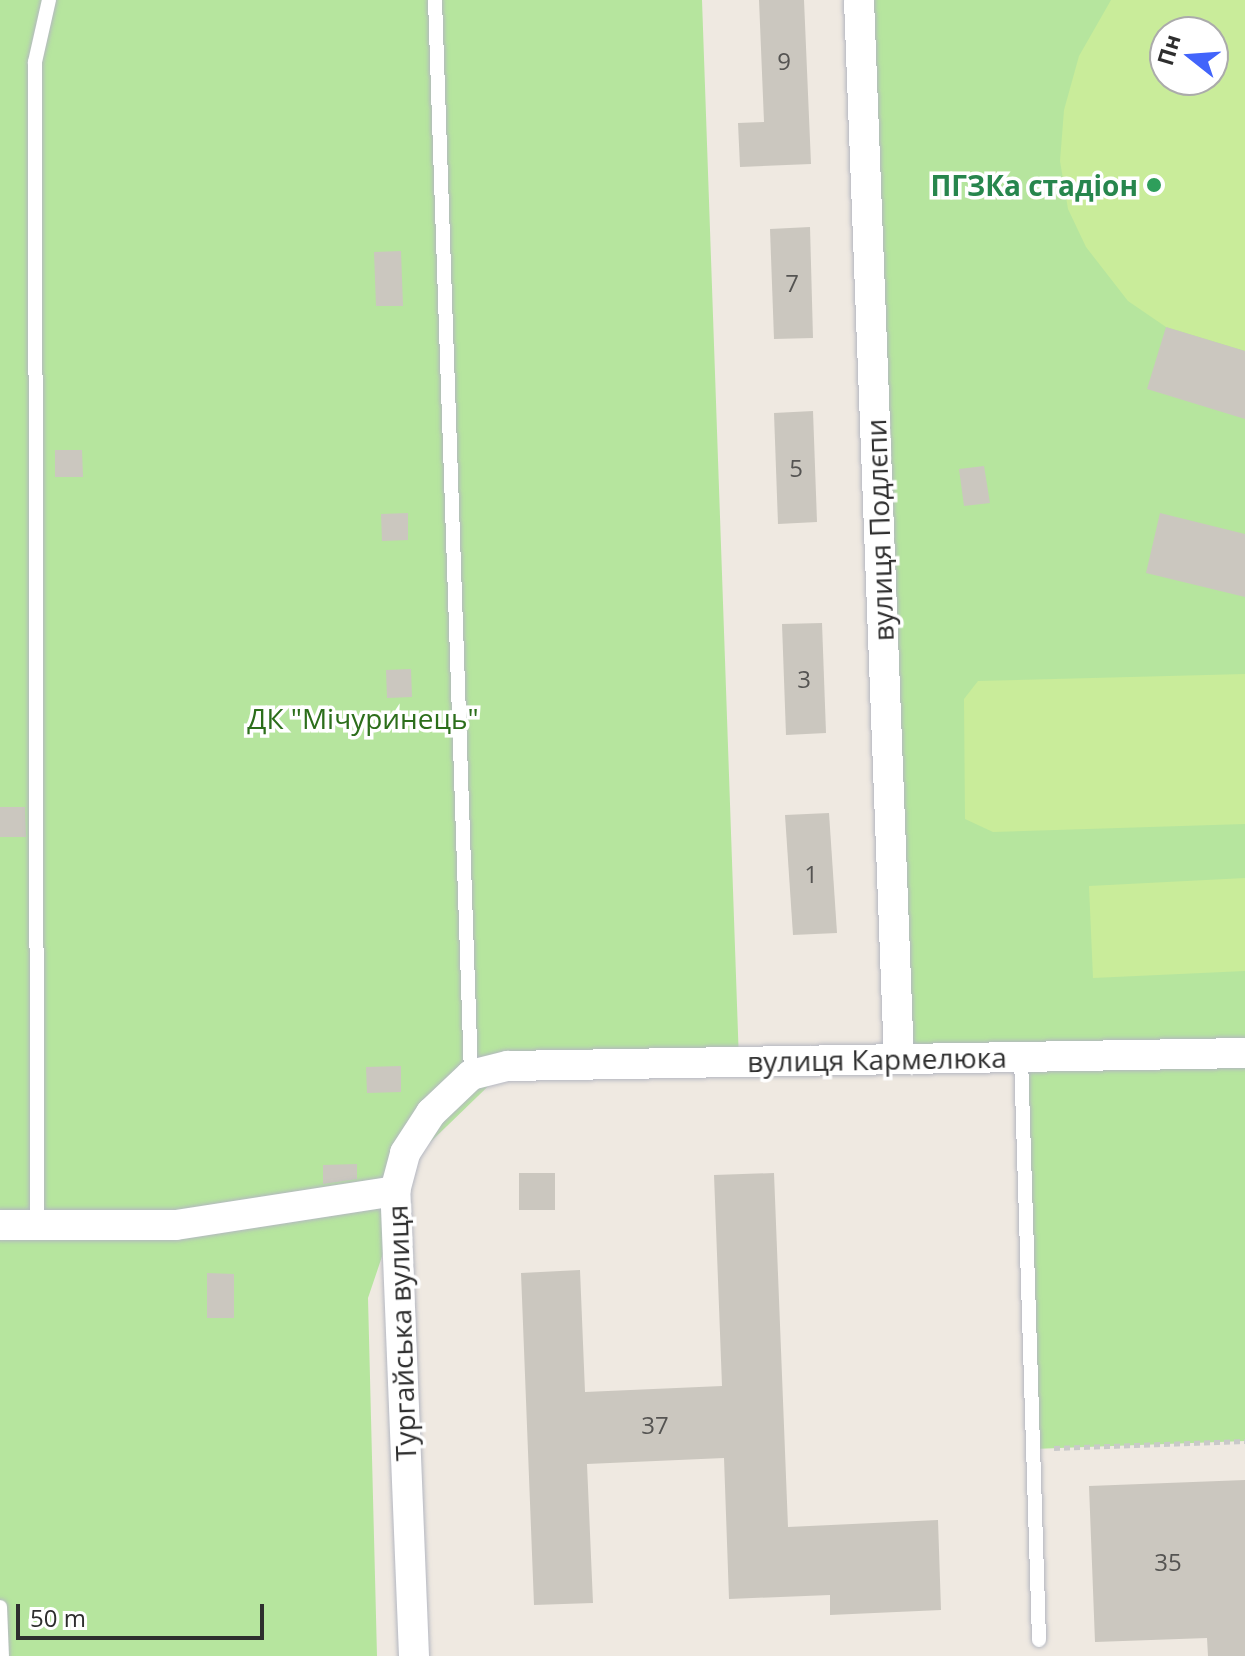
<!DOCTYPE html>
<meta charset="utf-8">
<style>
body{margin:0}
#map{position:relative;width:1245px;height:1656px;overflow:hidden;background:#efe9e1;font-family:"Open Sans",sans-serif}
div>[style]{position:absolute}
.green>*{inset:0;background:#b6e59e}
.pitch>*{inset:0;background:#c9ec9a}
.building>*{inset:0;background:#cbc7bf}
.path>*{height:5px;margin-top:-2.5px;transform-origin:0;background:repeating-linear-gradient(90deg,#c9c9c9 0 6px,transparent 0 10px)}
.roads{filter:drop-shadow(0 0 2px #b4b7c1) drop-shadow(0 0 2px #b4b7c1)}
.service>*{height:14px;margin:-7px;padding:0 7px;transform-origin:7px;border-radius:7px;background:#fff}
.minor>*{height:30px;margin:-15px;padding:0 15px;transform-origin:15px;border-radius:15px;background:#fff}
.dots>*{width:22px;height:22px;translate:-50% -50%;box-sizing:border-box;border:4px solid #fff;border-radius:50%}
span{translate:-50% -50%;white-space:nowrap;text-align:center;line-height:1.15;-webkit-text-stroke:7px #fff;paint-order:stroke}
.number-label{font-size:24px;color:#555452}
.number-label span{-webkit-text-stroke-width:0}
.leisure-label{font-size:28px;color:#27864d;font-weight:700}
.right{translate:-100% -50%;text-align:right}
.street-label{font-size:28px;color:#2e2e2e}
.park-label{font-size:28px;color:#2c6e1b}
.north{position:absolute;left:1149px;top:16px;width:80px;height:80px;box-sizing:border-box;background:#fff;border:2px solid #ababab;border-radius:50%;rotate:287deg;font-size:22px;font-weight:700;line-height:32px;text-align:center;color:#2e2e2e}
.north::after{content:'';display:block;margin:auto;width:28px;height:36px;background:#4264fb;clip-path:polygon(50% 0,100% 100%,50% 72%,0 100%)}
.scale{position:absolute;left:16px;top:1604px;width:248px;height:36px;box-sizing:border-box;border:4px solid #2e2e2e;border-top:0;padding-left:10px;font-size:24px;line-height:28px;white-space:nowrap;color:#2e2e2e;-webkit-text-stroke:6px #fff;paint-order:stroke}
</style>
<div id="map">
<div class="green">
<i style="clip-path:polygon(0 0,702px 0,739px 1062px,509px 1066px,416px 1156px,368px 1298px,377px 1656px,0 1656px)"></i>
<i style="clip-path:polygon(evenodd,859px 0,1245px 0,1245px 1441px,1033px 1449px,1021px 1057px,899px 1059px,859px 0,1165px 32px,1213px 32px,1213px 80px,1165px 80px,1165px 32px)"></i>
</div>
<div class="pitch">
<i style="clip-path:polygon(evenodd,1111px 0,1245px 0,1245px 351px,1166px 327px,1128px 301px,1086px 247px,1068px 209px,1060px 161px,1064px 110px,1079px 56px,1111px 0,1165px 32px,1213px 32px,1213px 80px,1165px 80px,1165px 32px)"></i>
<i style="clip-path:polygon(1245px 674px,1245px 824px,993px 832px,965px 819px,964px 699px,978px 681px)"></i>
<i style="clip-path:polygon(1245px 878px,1245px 971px,1093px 978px,1089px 886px)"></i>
</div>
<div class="building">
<i style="clip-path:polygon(759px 0,804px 0,811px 164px,740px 167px,738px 123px,764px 122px)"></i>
<i style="clip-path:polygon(810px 227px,813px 338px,774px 339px,770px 229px)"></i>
<i style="clip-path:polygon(401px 251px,403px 306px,376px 306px,374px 252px)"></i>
<i style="clip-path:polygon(1166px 327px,1245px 351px,1245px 419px,1147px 389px)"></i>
<i style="clip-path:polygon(813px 411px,817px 522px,778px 524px,774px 413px)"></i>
<i style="clip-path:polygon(55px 450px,82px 450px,83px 477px,55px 477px)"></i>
<i style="clip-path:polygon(984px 466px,990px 503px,964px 506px,959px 469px)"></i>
<i style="clip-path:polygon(408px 513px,408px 540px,382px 541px,381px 514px)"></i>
<i style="clip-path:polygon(1160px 513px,1245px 534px,1245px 597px,1146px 573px)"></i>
<i style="clip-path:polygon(822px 623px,826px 733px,786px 735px,782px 624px)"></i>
<i style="clip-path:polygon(411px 669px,412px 697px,387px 698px,386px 670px)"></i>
<i style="clip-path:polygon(0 807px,25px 807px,26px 837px,0 837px)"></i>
<i style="clip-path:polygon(829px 813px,837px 933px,793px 935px,785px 815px)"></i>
<i style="clip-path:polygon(401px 1066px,401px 1092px,367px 1093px,366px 1067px)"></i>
<i style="clip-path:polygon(357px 1164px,357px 1179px,323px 1184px,323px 1165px)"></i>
<i style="clip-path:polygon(519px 1173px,555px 1173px,555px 1210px,519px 1210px)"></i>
<i style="clip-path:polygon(774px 1173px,788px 1527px,938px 1520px,941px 1610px,830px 1615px,830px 1595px,729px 1599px,724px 1458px,587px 1464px,593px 1603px,534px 1605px,521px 1273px,580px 1270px,585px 1392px,722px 1386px,714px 1175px)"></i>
<i style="clip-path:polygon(207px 1273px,234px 1274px,234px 1318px,207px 1318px)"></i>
<i style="clip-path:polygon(1245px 1480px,1245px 1656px,1208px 1656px,1207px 1638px,1095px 1642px,1089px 1486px)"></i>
</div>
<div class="path">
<i style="left:1054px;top:1448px;width:191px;rotate:-2.1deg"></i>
</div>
<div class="roads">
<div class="service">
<i style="left:435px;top:0;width:1076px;rotate:88.08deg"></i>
<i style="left:1021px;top:1057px;width:583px;rotate:88.23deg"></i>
<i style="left:37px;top:1227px;width:1165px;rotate:-90.1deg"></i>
<i style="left:35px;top:62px;width:64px;rotate:-77.3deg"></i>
<i style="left:0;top:1607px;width:49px;rotate:87.7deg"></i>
</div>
<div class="minor">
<i style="left:859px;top:0;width:1060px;rotate:87.84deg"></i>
<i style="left:0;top:1225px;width:176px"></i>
<i style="left:176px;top:1225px;width:222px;rotate:-8.8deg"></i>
<i style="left:414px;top:1656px;width:465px;rotate:-92.3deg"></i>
<i style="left:395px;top:1191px;width:39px;rotate:-75deg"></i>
<i style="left:405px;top:1153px;width:48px;rotate:-57deg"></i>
<i style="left:431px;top:1113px;width:55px;rotate:-43.5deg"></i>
<i style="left:471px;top:1075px;width:38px;rotate:-14deg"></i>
<i style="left:508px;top:1066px;width:737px;rotate:-1.01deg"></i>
</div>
</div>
<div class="dots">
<i style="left:1154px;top:185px;background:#2e9e5b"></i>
</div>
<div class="number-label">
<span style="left:784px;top:61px">9</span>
<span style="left:792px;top:283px">7</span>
<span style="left:796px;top:468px">5</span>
<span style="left:804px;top:679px">3</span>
<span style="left:811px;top:874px">1</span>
<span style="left:655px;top:1425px">37</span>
<span style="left:1168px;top:1562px">35</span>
</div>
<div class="leisure-label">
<span class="right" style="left:1138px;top:185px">ПГЗКа стадіон</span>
</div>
<div class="street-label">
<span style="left:879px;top:530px;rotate:-92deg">вулиця Подлєпи</span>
<span style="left:877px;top:1059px;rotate:-1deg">вулиця Кармелюка</span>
<span style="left:401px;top:1333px;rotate:-92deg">Тургайська вулиця</span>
</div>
<div class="park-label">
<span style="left:363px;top:718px">ДК "Мічуринець"</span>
</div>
<div class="north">Пн</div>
<div class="scale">50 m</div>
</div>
